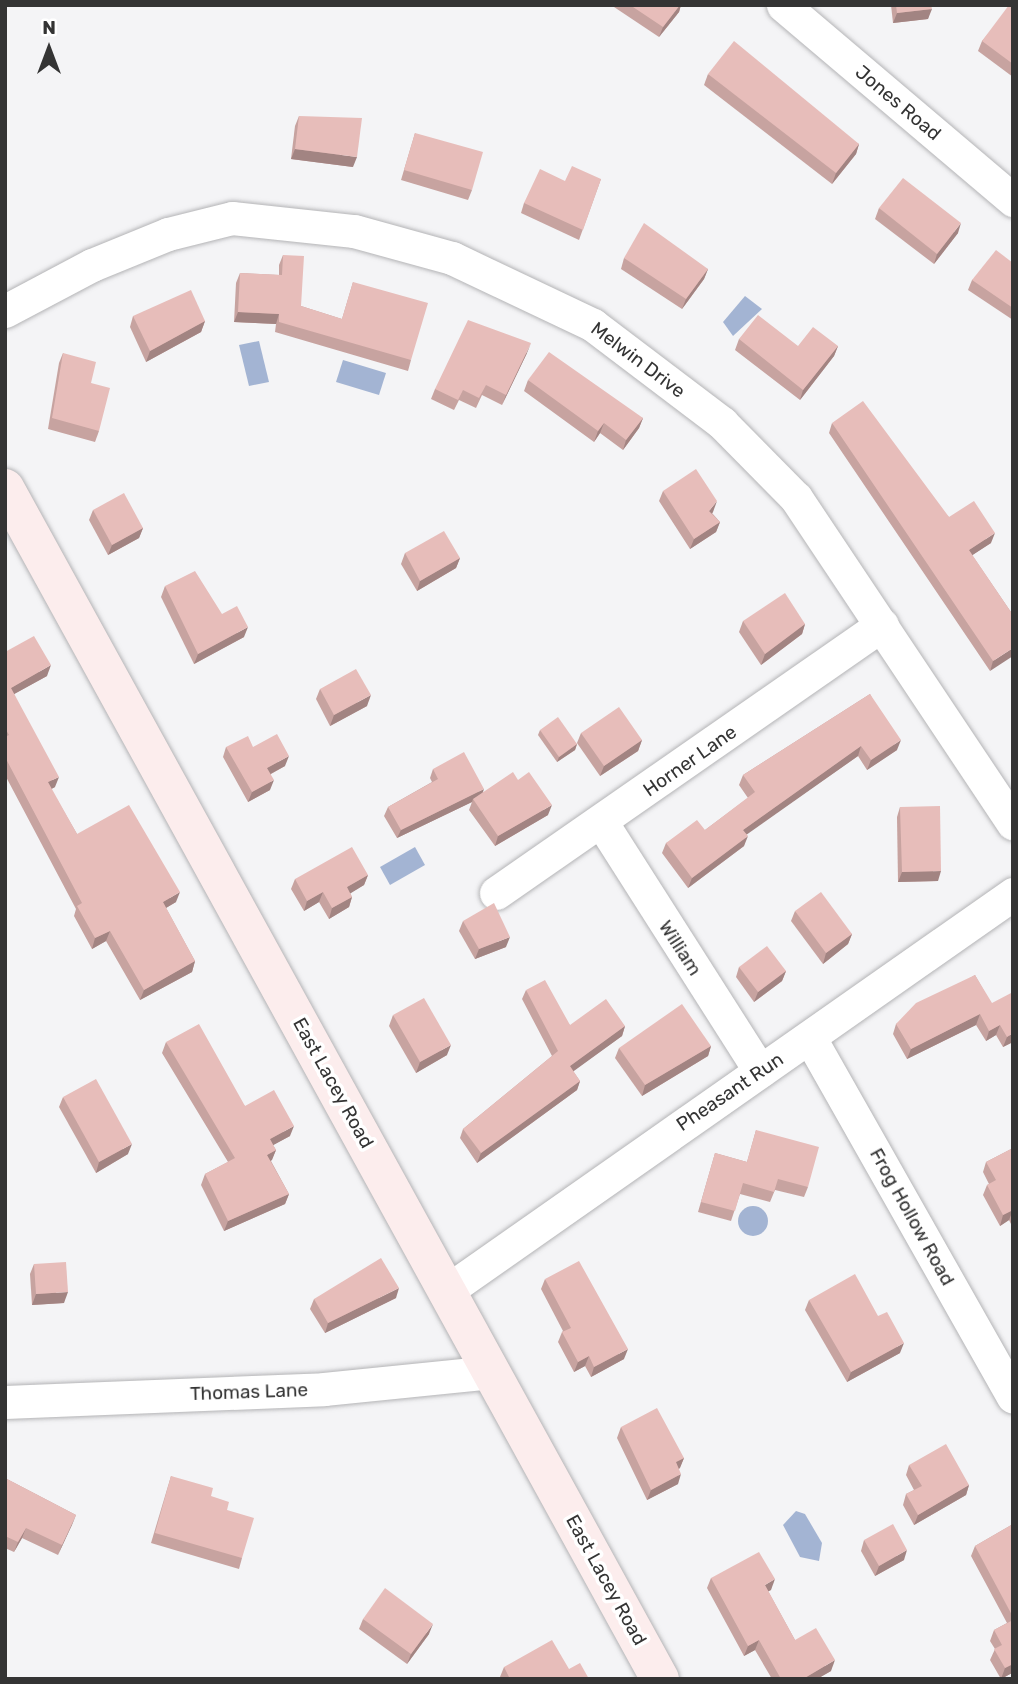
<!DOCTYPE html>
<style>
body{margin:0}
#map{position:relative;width:1018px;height:1684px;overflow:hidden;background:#f4f4f6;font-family:Rubik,sans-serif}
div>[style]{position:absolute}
.water>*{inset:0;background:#a3b4d3}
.round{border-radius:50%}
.roads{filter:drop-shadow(0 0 2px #b4b4b6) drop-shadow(0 0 2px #b4b4b6)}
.street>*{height:33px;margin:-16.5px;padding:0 16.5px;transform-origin:16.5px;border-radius:16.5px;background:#fff}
.secondary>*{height:38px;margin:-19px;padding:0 19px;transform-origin:19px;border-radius:19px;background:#fceded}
.wall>*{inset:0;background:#c7a3a0}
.shaded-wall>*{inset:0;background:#a28482}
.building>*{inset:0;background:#e7bdba}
span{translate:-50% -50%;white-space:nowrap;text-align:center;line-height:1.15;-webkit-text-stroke:7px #fff;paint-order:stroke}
.street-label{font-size:19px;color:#343434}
.frame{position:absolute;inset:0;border:7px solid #343434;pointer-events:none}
.north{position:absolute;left:14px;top:14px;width:70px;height:70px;-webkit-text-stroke:5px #fff;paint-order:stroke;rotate:0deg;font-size:19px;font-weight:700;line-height:28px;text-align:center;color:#343434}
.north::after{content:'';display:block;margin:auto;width:24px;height:32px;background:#343434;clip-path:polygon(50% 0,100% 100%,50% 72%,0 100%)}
</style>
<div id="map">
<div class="water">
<i style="clip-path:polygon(745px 296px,762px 309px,733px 336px,723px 322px)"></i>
<i style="clip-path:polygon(259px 341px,269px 382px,249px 386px,239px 345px)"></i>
<i style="clip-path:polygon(343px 360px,386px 373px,379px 395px,336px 382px)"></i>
<i style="clip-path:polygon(415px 847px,425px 865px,390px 885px,380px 867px)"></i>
<i class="round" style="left:738px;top:1206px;width:30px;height:30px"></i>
<i style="clip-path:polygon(796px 1511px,805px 1514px,822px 1543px,819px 1561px,800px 1557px,783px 1525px)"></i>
</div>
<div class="roads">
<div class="street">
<i style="left:783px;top:5px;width:302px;rotate:40.3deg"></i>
<i style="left:5px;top:311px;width:98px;rotate:-27.9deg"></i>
<i style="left:92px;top:265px;width:82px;rotate:-22.2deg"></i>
<i style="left:168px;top:234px;width:66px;rotate:-14deg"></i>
<i style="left:232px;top:218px;width:123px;rotate:6.1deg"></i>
<i style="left:354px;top:231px;width:102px;rotate:15.4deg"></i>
<i style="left:452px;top:258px;width:156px;rotate:25.4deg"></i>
<i style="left:593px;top:325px;width:162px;rotate:37.2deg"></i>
<i style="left:722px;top:423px;width:105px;rotate:45.4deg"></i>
<i style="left:796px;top:498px;width:391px;rotate:56.3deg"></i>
<i style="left:602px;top:823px;width:294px;rotate:57.5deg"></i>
<i style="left:496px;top:893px;width:470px;rotate:-34.8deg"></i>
<i style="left:810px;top:1038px;width:412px;rotate:60.5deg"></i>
<i style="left:448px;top:1290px;width:690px;rotate:-35.03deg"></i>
<i style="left:5px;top:1402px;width:319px;rotate:-2.3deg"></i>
<i style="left:324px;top:1389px;width:168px;rotate:-5.8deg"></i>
</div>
<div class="secondary">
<i style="left:5px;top:488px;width:1359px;rotate:61.19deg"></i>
</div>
</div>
<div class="wall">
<i style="clip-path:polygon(611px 5px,681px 5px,679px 12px,659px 37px)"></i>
<i style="clip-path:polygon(891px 5px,931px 5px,928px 19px,893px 23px)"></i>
<i style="clip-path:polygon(1013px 5px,1013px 77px,978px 51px,982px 41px)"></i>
<i style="clip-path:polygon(708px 74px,859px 144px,856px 154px,832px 184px,704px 85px)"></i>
<i style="clip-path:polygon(299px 116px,353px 167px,291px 159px,295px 126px)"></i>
<i style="clip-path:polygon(415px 133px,472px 190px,468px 200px,401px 180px)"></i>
<i style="clip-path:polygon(601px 179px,579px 240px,521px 213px,524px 203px,565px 181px)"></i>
<i style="clip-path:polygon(879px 208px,958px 233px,934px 264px,875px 219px)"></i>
<i style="clip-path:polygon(283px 255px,301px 306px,342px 319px,353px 282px,411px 360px,408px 371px,275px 332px,276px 324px,234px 322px,236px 283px,240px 273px,279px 275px,279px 265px)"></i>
<i style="clip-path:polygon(624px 258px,708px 269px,704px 279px,682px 309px,621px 269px)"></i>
<i style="clip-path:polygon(1013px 263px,1013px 320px,968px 290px,972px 280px)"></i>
<i style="clip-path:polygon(133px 316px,205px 321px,201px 332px,146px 362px,130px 327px)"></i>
<i style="clip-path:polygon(739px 339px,798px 346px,838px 346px,834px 356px,800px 400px,735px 350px)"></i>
<i style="clip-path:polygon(63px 353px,91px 383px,99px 431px,95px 442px,48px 429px,59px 363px)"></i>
<i style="clip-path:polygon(527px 353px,502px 405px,482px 395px,476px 408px,459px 400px,454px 410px,431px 399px,435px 389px)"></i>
<i style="clip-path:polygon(528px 380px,643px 418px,639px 428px,623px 450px,600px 433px,594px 442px,524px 391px)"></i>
<i style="clip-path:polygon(832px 423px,949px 517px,991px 543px,972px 555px,1013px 615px,990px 671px,829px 433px)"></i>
<i style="clip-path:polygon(663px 491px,713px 512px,712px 513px,720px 522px,716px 532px,690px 549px,659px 501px)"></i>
<i style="clip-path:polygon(93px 510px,143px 528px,139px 538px,108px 555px,89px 520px)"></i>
<i style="clip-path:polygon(405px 553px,460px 558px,456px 568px,417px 591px,401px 564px)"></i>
<i style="clip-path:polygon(165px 586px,244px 637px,194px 664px,161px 597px)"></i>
<i style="clip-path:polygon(743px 621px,805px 624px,802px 634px,761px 665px,739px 632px)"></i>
<i style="clip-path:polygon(5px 652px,47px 676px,14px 694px,55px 787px,51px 789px,77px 834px,176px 902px,166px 908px,195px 961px,192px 972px,140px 1000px,106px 941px,92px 949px,74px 916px,76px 909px,5px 775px)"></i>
<i style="clip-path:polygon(320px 689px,367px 706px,330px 726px,316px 699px)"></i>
<i style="clip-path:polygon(870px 694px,897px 750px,867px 770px,858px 756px,746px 834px,744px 846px,688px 888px,662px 853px,666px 843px,705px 830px,748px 798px,739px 785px,743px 775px)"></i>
<i style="clip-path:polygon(540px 730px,577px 744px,575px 750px,557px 762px,538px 735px)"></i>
<i style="clip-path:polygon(581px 733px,642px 740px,638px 751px,600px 776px,577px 743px)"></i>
<i style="clip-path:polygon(226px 747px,253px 747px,285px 766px,271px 774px,270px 790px,248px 802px,223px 757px)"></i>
<i style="clip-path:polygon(433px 769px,482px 793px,518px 780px,548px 815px,495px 846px,469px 810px,472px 802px,397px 838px,384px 816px,388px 807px,432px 782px,430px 778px)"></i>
<i style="clip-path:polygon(900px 807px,938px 881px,898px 882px,897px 817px)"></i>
<i style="clip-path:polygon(368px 875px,364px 885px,350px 893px,352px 897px,349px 907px,329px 919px,319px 902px,304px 911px,291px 889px,295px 879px)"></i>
<i style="clip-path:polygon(795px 911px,852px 934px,848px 944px,823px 964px,791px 921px)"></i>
<i style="clip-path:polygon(463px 921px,506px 947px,475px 959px,459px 931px)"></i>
<i style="clip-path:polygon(739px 967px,786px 971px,782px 981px,754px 1002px,736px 977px)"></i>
<i style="clip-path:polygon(975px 975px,1013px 1042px,1003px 1047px,996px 1035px,986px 1041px,976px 1025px,907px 1059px,893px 1034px,896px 1024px)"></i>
<i style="clip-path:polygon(526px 990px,570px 1025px,625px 1026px,622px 1036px,573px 1071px,580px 1081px,577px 1090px,477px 1163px,460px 1138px,463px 1129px,552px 1056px,522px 999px)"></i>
<i style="clip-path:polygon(393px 1015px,447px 1055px,416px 1073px,389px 1026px)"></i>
<i style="clip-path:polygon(166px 1042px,245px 1106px,290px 1136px,273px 1145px,276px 1150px,271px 1161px,289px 1194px,285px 1204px,224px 1231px,201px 1185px,205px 1174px,228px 1162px,162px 1053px)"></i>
<i style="clip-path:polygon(711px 1046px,708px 1056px,642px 1096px,615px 1058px,619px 1048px)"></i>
<i style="clip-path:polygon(63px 1097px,128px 1154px,96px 1173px,59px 1107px)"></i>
<i style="clip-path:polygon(756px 1130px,808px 1187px,804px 1197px,775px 1190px,770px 1202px,740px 1194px,731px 1221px,698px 1212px,715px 1153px,747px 1162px)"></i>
<i style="clip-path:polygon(1013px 1148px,1013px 1225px,1012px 1226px,1009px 1220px,1000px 1226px,983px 1195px,987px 1185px,989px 1184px,983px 1172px,986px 1162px)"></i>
<i style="clip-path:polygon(34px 1264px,64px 1303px,32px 1305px,30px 1274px)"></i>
<i style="clip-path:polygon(545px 1279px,624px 1359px,591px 1377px,585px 1366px,574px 1372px,558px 1342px,562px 1332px,563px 1331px,541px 1289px)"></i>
<i style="clip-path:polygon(396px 1298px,325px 1333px,310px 1309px,314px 1299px)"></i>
<i style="clip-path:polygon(809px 1300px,878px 1316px,900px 1353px,847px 1382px,805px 1310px)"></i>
<i style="clip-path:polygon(621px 1427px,684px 1458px,679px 1469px,678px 1484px,647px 1500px,617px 1438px)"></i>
<i style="clip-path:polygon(909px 1465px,969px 1485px,966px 1495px,914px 1525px,903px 1505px,906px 1494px,914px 1490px,906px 1475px)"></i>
<i style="clip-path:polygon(171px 1476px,227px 1510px,242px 1558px,239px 1569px,151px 1543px)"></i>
<i style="clip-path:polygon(5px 1478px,76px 1515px,58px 1555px,22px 1538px,14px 1552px,5px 1548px)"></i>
<i style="clip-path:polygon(1013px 1524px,1013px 1674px,1012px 1673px,1001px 1679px,990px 1660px,995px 1649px,990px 1641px,994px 1630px,1007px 1623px,971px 1556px,975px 1546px)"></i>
<i style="clip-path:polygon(864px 1540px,904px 1560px,875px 1576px,861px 1551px)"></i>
<i style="clip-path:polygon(711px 1578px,771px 1590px,768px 1591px,795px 1640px,831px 1671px,817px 1679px,772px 1679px,755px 1650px,744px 1656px,707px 1588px)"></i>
<i style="clip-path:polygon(363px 1619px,429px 1634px,407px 1664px,359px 1629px)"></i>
<i style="clip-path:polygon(504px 1667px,569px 1669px,589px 1679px,501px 1679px,500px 1677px)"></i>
</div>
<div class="shaded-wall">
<i style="clip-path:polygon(680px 5px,681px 5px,679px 12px,659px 37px,663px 27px)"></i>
<i style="clip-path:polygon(932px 9px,928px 19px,893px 23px,897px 13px)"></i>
<i style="clip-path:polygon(859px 144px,856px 154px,832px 184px,836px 173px)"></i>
<i style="clip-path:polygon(295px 149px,357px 157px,353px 167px,291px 159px)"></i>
<i style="clip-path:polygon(961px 223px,958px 233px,934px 264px,937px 254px)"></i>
<i style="clip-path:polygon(708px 269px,704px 279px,682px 309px,686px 299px)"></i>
<i style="clip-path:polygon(238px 312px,279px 314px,276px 324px,234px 322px)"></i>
<i style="clip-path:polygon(205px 321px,201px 332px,146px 362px,150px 351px)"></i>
<i style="clip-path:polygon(531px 343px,527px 353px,502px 405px,506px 395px)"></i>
<i style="clip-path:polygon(838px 346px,834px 356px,800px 400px,803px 390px)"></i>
<i style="clip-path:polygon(643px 418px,639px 428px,623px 450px,626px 440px)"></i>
<i style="clip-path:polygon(604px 423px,600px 433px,594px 442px,598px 431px)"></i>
<i style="clip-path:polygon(717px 501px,713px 512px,706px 521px,709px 511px)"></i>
<i style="clip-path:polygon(720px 522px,716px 532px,690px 549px,694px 539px)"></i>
<i style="clip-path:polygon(143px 528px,139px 538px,108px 555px,112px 545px)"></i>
<i style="clip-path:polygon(995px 533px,991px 543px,965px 560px,969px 550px)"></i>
<i style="clip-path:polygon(460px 558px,456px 568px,417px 591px,420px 581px)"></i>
<i style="clip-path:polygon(805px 624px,802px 634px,761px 665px,765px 654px)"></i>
<i style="clip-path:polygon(248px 627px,244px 637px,194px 664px,198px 654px)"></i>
<i style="clip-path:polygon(1013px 648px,1013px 656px,990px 671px,993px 661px)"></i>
<i style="clip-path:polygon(51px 665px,47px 676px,7px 698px,11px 688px)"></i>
<i style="clip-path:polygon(371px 695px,367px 706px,330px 726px,334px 715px)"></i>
<i style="clip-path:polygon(642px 740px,638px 751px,600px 776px,604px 766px)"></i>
<i style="clip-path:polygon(901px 740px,897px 750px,867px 770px,871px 760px)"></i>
<i style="clip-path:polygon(577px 744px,575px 750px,557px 762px,559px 757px)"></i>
<i style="clip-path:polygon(861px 746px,858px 756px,739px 840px,743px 830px)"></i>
<i style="clip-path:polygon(289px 756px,285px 766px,263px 778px,267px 768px)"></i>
<i style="clip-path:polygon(59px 777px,55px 787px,44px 793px,48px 782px)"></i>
<i style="clip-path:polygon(274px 780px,270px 790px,248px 802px,252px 792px)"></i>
<i style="clip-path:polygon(484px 789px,481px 798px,473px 799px,472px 802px,397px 838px,401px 830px)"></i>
<i style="clip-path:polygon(552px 805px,548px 815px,495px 846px,498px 836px)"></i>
<i style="clip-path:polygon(748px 836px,744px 846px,688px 888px,692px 878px)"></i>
<i style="clip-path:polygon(941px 871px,938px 881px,898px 882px,902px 872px)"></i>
<i style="clip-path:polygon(368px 875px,364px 885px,343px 898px,347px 887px)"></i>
<i style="clip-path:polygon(180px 892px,176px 902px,159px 912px,163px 902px)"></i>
<i style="clip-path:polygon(323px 892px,319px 902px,304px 911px,307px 901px)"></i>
<i style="clip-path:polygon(352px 897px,349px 907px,329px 919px,332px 908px)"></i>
<i style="clip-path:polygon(110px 931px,106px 941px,92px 949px,95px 938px)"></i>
<i style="clip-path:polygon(852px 934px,848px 944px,823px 964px,826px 953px)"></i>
<i style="clip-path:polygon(510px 937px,506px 947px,475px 959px,479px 949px)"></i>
<i style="clip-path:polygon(195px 961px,192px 972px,140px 1000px,144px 990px)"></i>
<i style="clip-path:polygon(786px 971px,782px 981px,754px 1002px,758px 992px)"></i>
<i style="clip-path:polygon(980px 1014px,976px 1025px,907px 1059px,911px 1049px)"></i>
<i style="clip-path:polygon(1000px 1025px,996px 1035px,986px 1041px,989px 1031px)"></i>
<i style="clip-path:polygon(625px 1026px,622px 1036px,567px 1076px,570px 1066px)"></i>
<i style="clip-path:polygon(1013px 1033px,1013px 1042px,1003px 1047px,1007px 1037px)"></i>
<i style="clip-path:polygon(451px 1045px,447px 1055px,416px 1073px,420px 1062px)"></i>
<i style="clip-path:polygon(711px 1046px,708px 1056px,642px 1096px,645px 1085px)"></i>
<i style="clip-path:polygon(580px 1081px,577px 1090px,477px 1163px,481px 1153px)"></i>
<i style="clip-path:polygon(294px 1126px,290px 1136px,266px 1149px,270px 1139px)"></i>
<i style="clip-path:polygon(132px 1144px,128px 1154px,96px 1173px,99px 1162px)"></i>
<i style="clip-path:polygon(276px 1150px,272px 1160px,263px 1165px,267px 1155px)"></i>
<i style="clip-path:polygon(289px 1194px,285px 1204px,224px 1231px,228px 1221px)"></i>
<i style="clip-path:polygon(1013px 1210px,1009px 1220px,1000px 1226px,1003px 1215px)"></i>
<i style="clip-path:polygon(399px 1288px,396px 1298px,325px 1333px,328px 1323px)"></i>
<i style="clip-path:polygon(68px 1292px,64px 1303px,32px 1305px,36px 1294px)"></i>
<i style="clip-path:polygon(904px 1343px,900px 1353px,847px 1382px,851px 1372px)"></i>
<i style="clip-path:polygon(628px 1349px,624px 1359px,591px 1377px,594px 1367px)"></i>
<i style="clip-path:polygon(589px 1356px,585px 1366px,574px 1372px,578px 1362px)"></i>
<i style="clip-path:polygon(684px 1458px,680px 1468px,672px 1473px,676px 1462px)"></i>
<i style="clip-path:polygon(681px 1474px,678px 1484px,647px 1500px,651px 1490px)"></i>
<i style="clip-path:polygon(969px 1485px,966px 1495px,914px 1525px,918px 1515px)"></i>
<i style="clip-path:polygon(76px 1515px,72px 1525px,58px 1555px,62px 1545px)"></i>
<i style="clip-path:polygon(26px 1528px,22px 1538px,14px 1552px,18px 1542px)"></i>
<i style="clip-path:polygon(907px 1550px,904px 1560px,875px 1576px,879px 1566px)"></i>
<i style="clip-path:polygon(775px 1579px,771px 1590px,761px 1595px,765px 1585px)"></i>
<i style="clip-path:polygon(433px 1624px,429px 1634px,407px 1664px,411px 1654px)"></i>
<i style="clip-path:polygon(759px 1640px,755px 1650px,744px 1656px,748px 1646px)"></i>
<i style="clip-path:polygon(835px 1660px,831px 1671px,817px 1679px,803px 1679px)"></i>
<i style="clip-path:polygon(1013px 1664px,1012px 1673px,1001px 1679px,1005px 1668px)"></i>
</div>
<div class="building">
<i style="clip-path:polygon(630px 5px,680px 5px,663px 27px)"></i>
<i style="clip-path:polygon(896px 5px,931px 5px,932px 9px,897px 13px)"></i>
<i style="clip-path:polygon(1009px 5px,1013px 5px,1013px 64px,982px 41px)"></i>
<i style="clip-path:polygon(734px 41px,859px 144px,836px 173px,708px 74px)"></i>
<i style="clip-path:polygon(299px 116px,362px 118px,357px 157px,295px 149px)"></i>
<i style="clip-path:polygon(415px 133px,483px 152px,472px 190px,404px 170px)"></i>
<i style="clip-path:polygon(572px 166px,601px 179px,583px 230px,524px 203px,540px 169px,565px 181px)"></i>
<i style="clip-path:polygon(903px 178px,961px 223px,937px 254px,879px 208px)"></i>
<i style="clip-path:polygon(644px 223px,708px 269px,686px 299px,624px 258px)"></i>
<i style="clip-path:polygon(996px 250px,1013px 263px,1013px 308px,972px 280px)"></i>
<i style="clip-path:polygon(283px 255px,304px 256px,301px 306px,342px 319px,353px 282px,428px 303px,411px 360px,279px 322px,279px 314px,238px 312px,240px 273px,282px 275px)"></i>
<i style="clip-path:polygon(191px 290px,205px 321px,150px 351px,133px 316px)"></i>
<i style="clip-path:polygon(758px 315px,798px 346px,813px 327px,838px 346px,803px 390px,739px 339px)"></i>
<i style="clip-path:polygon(468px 320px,531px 343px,506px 395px,486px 385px,479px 398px,463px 390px,458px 400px,435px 389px)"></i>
<i style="clip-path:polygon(549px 352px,643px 418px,626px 440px,604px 423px,598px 431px,528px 380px)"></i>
<i style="clip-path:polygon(63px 353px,96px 362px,91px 383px,110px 388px,99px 431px,52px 418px)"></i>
<i style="clip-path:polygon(863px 401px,949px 517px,974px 501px,995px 533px,969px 550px,1013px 615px,1013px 648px,993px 661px,832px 423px)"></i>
<i style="clip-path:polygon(696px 469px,717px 501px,709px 511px,720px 522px,694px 539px,663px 491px)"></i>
<i style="clip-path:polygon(124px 493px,143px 528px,112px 545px,93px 510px)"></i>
<i style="clip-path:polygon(444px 531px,460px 558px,420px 581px,405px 553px)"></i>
<i style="clip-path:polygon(195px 571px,222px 614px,237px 606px,248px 627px,198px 654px,165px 586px)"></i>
<i style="clip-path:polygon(785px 593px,805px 624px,765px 654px,743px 621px)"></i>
<i style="clip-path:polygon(34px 636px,51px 665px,11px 688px,59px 777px,48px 782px,77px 834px,129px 805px,180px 892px,163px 902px,195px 961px,144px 990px,110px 931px,95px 938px,77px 906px,82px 903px,5px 757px,5px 737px,9px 735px,5px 728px,5px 652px)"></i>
<i style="clip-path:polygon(356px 669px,371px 695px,334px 715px,320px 689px)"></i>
<i style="clip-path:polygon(870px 694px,901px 740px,871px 760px,861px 746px,743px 830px,748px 836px,692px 878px,666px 843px,697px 820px,705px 830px,755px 792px,743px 775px)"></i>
<i style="clip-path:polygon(619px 707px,642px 740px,604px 766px,581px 733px)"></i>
<i style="clip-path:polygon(558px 717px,577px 744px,559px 757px,540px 730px)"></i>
<i style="clip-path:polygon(277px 734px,289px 756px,267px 768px,274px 780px,252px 792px,226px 747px,248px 736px,253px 747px)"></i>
<i style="clip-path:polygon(464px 752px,484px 789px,401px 830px,388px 807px,438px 779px,433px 769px)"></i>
<i style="clip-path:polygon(513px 772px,518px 780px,529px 772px,552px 805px,498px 836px,473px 799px)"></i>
<i style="clip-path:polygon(940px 806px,941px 871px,902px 872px,900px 807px)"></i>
<i style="clip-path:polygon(352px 847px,368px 875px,347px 887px,352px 897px,332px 908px,323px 892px,307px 901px,295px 879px)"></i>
<i style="clip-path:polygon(821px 892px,852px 934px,826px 953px,795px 911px)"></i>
<i style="clip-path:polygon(494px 903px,510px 937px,479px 949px,463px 921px)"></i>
<i style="clip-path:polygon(767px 946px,786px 971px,758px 992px,739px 967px)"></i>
<i style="clip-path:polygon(975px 975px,992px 1003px,1013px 992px,1013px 1033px,1007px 1037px,1000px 1025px,989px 1031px,980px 1014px,911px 1049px,896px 1024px,916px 1003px)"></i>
<i style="clip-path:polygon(545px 980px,570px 1025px,606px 999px,625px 1026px,570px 1066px,580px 1081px,481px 1153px,463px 1129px,558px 1051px,526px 990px)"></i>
<i style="clip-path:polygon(424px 998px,451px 1045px,420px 1062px,393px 1015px)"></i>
<i style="clip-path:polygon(682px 1004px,711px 1046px,645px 1085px,619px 1048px)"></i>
<i style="clip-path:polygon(199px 1024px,245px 1106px,274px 1090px,294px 1126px,270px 1139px,276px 1150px,267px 1155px,289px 1194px,228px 1221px,205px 1174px,235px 1158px,166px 1042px)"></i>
<i style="clip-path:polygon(96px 1079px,132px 1144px,99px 1162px,63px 1097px)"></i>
<i style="clip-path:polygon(756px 1130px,819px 1147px,808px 1187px,778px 1179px,774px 1192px,743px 1183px,735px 1211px,701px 1202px,715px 1153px,747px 1162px)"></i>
<i style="clip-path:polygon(1013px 1148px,1013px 1210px,1003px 1215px,987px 1185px,996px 1180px,986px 1162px)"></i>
<i style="clip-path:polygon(381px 1258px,399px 1288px,328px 1323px,314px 1299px)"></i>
<i style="clip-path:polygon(579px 1261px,628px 1349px,594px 1367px,589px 1356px,578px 1362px,562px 1332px,571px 1328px,545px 1279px)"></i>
<i style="clip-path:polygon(66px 1262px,68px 1292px,36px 1294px,34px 1264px)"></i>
<i style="clip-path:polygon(855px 1274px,878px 1316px,887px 1312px,904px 1343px,851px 1372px,809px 1300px)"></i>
<i style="clip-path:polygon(657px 1408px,684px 1458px,676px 1462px,681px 1474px,651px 1490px,621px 1427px)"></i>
<i style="clip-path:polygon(946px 1444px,969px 1485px,918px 1515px,906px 1494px,922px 1486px,909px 1465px)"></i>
<i style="clip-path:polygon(171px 1476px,213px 1488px,211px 1496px,229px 1502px,227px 1510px,254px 1518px,242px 1558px,155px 1533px)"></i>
<i style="clip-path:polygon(5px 1478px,76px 1515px,62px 1545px,26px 1528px,18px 1542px,5px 1536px)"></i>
<i style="clip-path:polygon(893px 1524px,907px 1550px,879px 1566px,864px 1540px)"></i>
<i style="clip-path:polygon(1013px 1524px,1013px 1617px,975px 1546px)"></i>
<i style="clip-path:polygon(759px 1552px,775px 1579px,765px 1585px,795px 1640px,816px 1628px,835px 1660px,803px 1679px,781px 1679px,759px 1640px,748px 1646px,711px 1578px)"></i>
<i style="clip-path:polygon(385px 1588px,433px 1624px,411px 1654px,363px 1619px)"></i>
<i style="clip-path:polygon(1013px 1620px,1013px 1664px,1005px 1668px,994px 1649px,1002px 1645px,994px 1630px)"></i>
<i style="clip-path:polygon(552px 1640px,569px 1669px,580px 1663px,589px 1679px,510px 1679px,504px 1667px)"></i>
</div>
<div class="street-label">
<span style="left:898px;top:103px;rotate:40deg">Jones Road</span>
<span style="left:638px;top:360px;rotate:37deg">Melwin Drive</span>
<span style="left:690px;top:761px;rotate:-35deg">Horner Lane</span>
<span style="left:680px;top:948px;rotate:57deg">William</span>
<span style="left:333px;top:1083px;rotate:61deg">East Lacey Road</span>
<span style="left:730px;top:1092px;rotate:-34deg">Pheasant Run</span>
<span style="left:912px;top:1217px;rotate:61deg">Frog Hollow Road</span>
<span style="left:249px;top:1392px;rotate:-2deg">Thomas Lane</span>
<span style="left:606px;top:1580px;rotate:61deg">East Lacey Road</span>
</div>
<div class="frame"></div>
<div class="north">N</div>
</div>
